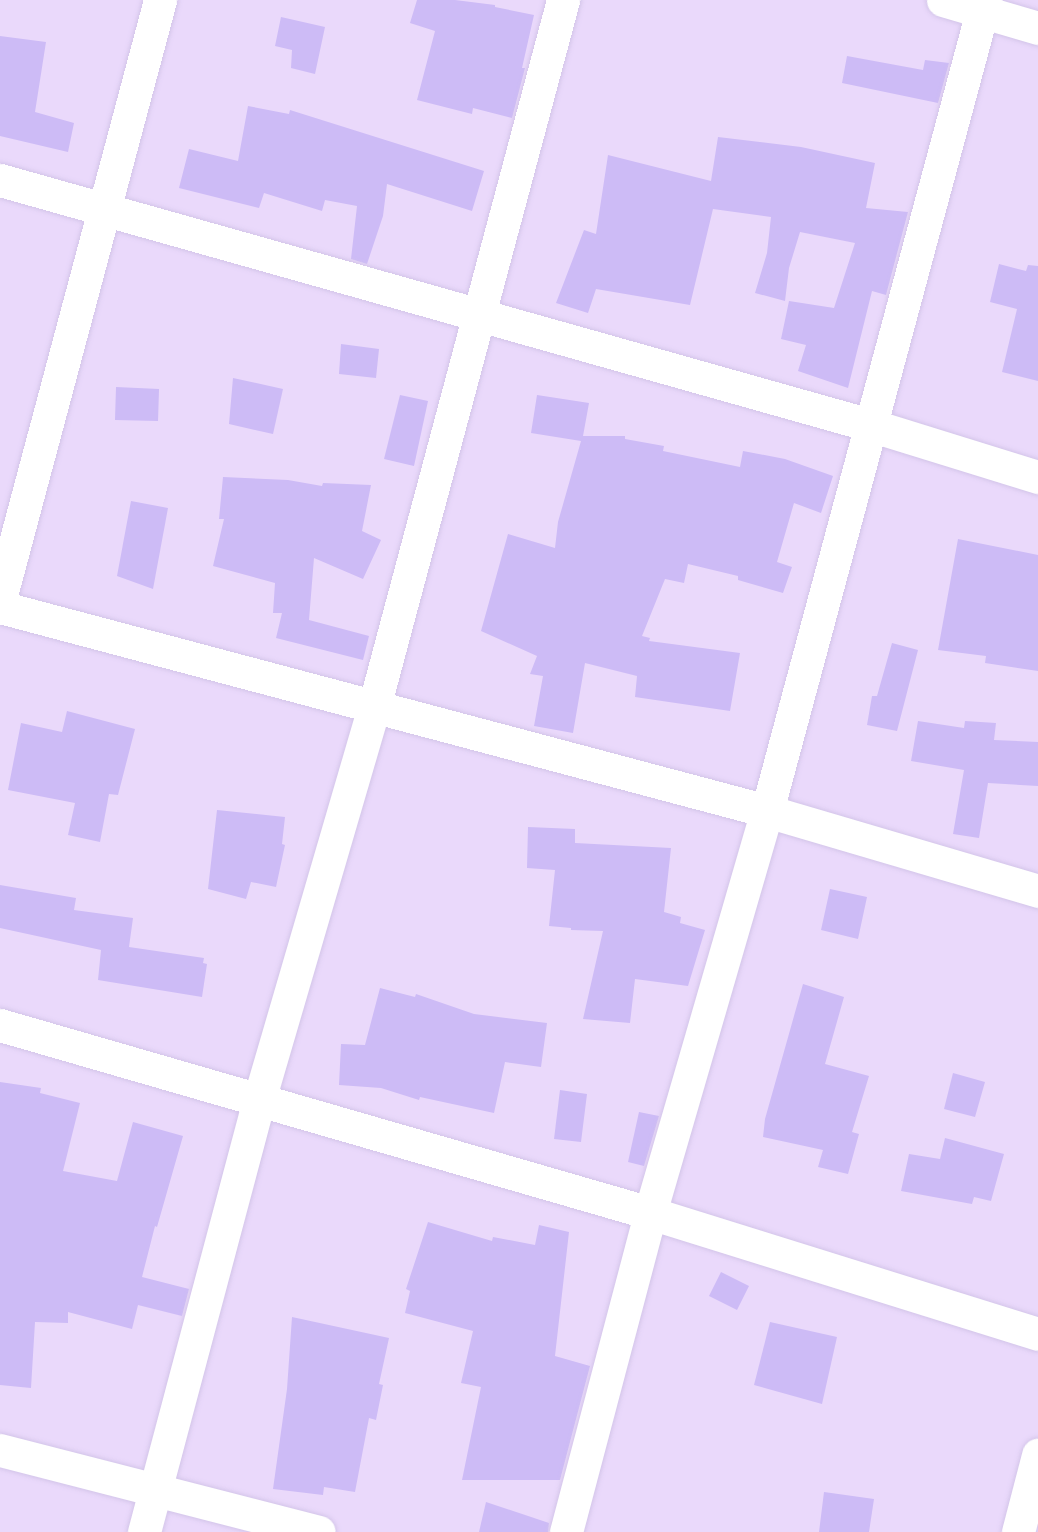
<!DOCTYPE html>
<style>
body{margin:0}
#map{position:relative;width:1038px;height:1532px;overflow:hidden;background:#f2e6fe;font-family:Quicksand,sans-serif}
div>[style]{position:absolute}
.residential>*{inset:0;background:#ead9fb}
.building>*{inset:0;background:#cdbbf6}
.roads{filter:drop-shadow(0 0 2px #d3c5e9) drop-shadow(0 0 2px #d3c5e9)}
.minor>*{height:33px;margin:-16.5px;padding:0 16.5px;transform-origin:16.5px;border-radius:16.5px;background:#fff}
span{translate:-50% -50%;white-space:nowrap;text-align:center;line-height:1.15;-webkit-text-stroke:4.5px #f7edff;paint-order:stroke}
</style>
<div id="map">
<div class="residential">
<i style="clip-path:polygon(0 0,1038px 0,1038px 1532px,0 1532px)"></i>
</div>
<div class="building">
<i style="clip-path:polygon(417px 0,455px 0,495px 5px,495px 7px,534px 15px,522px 68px,525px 68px,512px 118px,473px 108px,472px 114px,417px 100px,435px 31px,410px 23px)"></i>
<i style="clip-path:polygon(281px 17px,325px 27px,315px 74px,291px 68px,292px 50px,275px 46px)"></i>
<i style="clip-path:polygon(0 36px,46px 42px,35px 112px,74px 123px,68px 152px,0 136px)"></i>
<i style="clip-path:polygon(847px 56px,923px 70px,925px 60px,949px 63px,938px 103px,842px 83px)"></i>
<i style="clip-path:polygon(248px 106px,289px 114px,290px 110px,484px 171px,472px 211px,387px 184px,383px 216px,367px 264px,351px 259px,357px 206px,325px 200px,322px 211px,264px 193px,259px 208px,179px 188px,189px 149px,238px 161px)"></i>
<i style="clip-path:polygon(718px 137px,801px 147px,875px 163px,866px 208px,908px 212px,886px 295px,872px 291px,848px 388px,798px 371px,806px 345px,781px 339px,789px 301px,834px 308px,855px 243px,800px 232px,789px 268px,785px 301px,755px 293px,767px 253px,771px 217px,713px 209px,690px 305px,596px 289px,588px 313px,556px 303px,584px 230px,596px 234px,608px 155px,711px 181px)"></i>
<i style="clip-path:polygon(999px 264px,1026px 271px,1028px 265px,1038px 266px,1038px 381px,1002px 372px,1017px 309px,990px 302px)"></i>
<i style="clip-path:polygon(341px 344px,379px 349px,376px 378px,339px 374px)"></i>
<i style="clip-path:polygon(233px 378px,283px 389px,273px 434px,229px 424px)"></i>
<i style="clip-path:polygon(116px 387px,159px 389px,158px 421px,115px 420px)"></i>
<i style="clip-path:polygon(400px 395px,428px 401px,414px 466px,384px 459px)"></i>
<i style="clip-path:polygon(537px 395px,589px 403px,583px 436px,625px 436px,625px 439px,664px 446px,663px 451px,740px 467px,743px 451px,785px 459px,833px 476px,821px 513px,794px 503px,777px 562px,792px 567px,783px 593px,738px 580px,738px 576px,688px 564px,684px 583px,665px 579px,642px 636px,650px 638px,649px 641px,740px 653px,730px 711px,635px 697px,637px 676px,585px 663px,573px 733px,534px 726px,543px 676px,530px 674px,537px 656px,481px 631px,508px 534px,555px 548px,558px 522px,581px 441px,531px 433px)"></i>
<i style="clip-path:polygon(223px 477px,288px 480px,322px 486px,323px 483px,371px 485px,362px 531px,381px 540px,363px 579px,314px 558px,309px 620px,369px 636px,363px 660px,276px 638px,282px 613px,273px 613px,275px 583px,213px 566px,224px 519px,219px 519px)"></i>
<i style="clip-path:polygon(131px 501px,168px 508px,153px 589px,117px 576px)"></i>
<i style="clip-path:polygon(958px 539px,1038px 555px,1038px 671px,985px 663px,986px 656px,938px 650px)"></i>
<i style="clip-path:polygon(892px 643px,918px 650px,897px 731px,867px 725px,872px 696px,877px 696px)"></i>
<i style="clip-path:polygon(67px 711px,135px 729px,118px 795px,109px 794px,100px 842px,68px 835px,75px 803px,8px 790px,21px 723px,62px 732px)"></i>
<i style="clip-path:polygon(918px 721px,964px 728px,965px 721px,996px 723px,994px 740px,1038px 742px,1038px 786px,988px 783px,979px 838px,953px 834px,964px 770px,911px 761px)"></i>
<i style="clip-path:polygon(217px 810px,285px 817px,282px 844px,285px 845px,276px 887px,251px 882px,246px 899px,208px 889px)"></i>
<i style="clip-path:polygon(528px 827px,575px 829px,575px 843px,671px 848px,664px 912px,681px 917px,680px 923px,705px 930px,688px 986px,635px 979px,630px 1023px,583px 1019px,603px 931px,571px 930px,571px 928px,549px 926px,555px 870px,527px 868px)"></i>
<i style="clip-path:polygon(0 885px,76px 898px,74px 910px,133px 918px,129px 947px,204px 958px,203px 963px,207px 964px,202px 997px,98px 980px,101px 950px,0 928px)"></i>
<i style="clip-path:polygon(830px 889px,867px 897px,858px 939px,821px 930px)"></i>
<i style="clip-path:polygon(803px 984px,844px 997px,825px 1064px,869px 1076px,852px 1132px,859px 1134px,848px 1174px,818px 1167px,823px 1150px,763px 1137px,765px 1119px)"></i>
<i style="clip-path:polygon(380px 988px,415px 997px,416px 994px,474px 1014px,547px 1023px,541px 1067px,505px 1062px,494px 1113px,420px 1097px,419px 1100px,381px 1088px,339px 1085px,341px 1044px,365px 1045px)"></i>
<i style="clip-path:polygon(953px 1073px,985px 1082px,975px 1117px,944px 1109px)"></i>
<i style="clip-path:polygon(0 1082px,41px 1088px,40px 1093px,80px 1103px,63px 1171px,117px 1181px,133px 1122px,183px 1136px,157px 1227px,155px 1226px,142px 1277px,189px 1289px,182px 1316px,138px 1305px,132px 1329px,68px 1312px,68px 1323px,35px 1322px,31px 1388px,0 1385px)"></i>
<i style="clip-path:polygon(560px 1090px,587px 1094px,581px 1142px,554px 1139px)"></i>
<i style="clip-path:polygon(639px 1112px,659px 1116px,644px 1166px,628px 1162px)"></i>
<i style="clip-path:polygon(945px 1138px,1004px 1154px,991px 1201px,974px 1197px,972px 1204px,901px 1191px,909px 1154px,940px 1159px)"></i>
<i style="clip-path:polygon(428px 1222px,492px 1241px,493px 1237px,535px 1245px,539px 1225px,569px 1232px,555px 1356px,590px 1366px,560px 1480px,462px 1480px,481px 1387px,461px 1383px,473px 1331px,405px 1313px,410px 1291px,406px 1289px)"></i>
<i style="clip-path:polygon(721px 1272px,749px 1286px,737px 1310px,709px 1296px)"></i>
<i style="clip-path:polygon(292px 1317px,389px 1338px,379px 1384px,383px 1385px,376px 1420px,369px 1418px,355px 1492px,324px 1487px,323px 1495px,273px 1489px,287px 1389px)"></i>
<i style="clip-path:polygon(770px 1322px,837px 1337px,822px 1404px,754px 1385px)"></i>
<i style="clip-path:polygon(824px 1492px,874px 1499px,869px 1532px,819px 1532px)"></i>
<i style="clip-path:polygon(486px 1502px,549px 1523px,548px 1532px,479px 1532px)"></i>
</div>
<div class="roads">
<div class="minor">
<i style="left:943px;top:0;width:99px;rotate:16.4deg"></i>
<i style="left:0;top:180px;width:904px;rotate:15.73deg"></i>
<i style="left:870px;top:425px;width:176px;rotate:17.2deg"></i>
<i style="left:0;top:599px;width:620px;rotate:-75.04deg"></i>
<i style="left:0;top:607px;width:794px;rotate:14.89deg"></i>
<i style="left:767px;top:811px;width:283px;rotate:16.4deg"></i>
<i style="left:0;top:1025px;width:677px;rotate:16.13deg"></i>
<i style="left:650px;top:1213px;width:406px;rotate:17.3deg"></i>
<i style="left:0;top:1450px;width:329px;rotate:14.4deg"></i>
<i style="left:144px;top:1532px;width:447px;rotate:-75.1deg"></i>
<i style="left:259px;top:1100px;width:409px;rotate:-73.7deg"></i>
<i style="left:374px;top:707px;width:732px;rotate:-75.03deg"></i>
<i style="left:566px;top:1532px;width:330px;rotate:-75.2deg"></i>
<i style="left:650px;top:1213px;width:419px;rotate:-73.8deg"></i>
<i style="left:767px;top:811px;width:840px;rotate:-74.95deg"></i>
<i style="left:1018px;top:1532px;width:80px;rotate:-75.4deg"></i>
</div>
</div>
</div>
